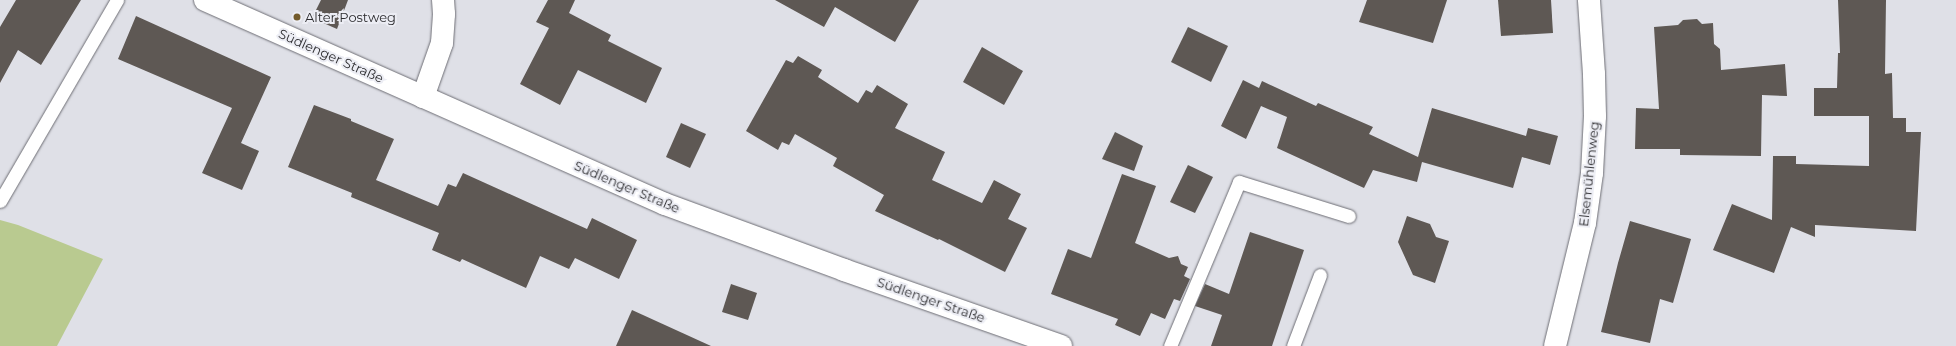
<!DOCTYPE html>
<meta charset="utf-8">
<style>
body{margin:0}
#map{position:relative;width:1956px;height:346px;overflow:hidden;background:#dfe0e7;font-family:Montserrat,sans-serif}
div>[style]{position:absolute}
.green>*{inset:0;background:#b9ca90}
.building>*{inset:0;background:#5e5854}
.roads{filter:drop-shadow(0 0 1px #6d6d74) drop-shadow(0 0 1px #6d6d74)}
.lane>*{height:13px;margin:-6.5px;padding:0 6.5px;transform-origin:6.5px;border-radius:6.5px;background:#fff}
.street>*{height:22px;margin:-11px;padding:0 11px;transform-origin:11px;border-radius:11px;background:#fff}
.secondary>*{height:22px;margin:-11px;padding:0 11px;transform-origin:11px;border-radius:11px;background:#fff}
.dots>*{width:11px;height:11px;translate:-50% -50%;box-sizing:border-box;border:2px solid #ecedf4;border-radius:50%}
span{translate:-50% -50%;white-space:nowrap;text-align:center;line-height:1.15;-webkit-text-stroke:4px #ecedf4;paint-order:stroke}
.poi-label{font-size:13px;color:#2c2c2f}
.left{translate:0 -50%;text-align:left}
.street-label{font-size:13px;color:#2c2c2f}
</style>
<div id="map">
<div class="green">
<i style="clip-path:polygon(0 220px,18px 225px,103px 259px,57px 346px,0 346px)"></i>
</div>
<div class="building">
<i style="clip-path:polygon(16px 0,81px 0,41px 65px,18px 50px,0 83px,0 27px)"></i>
<i style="clip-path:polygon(321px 0,348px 0,337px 29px,312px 18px)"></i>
<i style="clip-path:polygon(548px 0,575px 0,569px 13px,611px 35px,608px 41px,662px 68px,646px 103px,578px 70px,560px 105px,520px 84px,549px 28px,536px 22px)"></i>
<i style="clip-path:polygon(775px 0,919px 0,895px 42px,835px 7px,824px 27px)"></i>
<i style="clip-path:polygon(1367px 0,1447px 0,1433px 43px,1359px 22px)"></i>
<i style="clip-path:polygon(1498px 0,1551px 0,1553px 33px,1501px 36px)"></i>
<i style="clip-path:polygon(1838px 0,1886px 0,1885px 74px,1892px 73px,1893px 118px,1906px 118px,1906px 132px,1921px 132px,1916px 231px,1815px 225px,1815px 237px,1791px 227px,1774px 273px,1713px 250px,1732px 204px,1772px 220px,1773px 156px,1796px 156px,1796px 164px,1869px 166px,1869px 116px,1814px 116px,1814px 88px,1837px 88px,1838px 53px,1840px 53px)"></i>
<i style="clip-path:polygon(136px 16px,271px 77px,241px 143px,259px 151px,242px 190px,202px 173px,232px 108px,118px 59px)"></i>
<i style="clip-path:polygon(1697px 19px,1702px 24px,1713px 23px,1714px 44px,1720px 49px,1721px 70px,1785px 64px,1787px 96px,1762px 95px,1761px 156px,1680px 155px,1680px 149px,1635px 149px,1636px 108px,1659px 109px,1654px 27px,1678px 25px,1683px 20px)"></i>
<i style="clip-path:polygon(1188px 27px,1228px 46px,1211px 82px,1171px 62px)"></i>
<i style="clip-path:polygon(982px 47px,1023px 71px,1004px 105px,963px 82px)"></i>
<i style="clip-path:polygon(798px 56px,822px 70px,818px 77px,858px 103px,866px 90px,872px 93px,877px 85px,908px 104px,895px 128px,945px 152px,932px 180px,982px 203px,994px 180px,1021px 194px,1008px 219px,1027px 228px,1005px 272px,939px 239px,938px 240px,875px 211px,884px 195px,833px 166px,837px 158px,795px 134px,789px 145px,782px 142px,778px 150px,746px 131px,786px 60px,793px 63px)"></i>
<i style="clip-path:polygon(1243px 80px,1259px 88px,1262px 81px,1316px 106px,1318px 103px,1373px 127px,1369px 134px,1418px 157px,1432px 108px,1526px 136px,1528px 128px,1558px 136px,1550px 165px,1522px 157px,1513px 188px,1422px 162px,1417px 182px,1373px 170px,1364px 188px,1277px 148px,1287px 117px,1261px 106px,1246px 139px,1221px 126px)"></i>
<i style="clip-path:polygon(314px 105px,351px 119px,351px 121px,394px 139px,376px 180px,438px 206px,448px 184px,456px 187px,463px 173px,587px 229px,592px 218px,637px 240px,619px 279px,575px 258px,569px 269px,540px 256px,526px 288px,462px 259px,460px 262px,432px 250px,439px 233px,351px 197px,352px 193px,288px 167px)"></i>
<i style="clip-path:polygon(681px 123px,706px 134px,690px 168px,666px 157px)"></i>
<i style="clip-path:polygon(1115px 132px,1143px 146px,1134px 171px,1102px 159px)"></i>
<i style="clip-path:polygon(1188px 165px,1213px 177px,1195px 213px,1170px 202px)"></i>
<i style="clip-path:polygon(1122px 174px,1156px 186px,1135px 243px,1169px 258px,1178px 256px,1181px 264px,1188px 267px,1184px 276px,1190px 279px,1180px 301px,1174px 299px,1165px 319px,1151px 313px,1140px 336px,1115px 325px,1118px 319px,1051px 294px,1068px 249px,1091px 258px)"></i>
<i style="clip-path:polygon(1407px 216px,1430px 224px,1436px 237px,1449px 241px,1435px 283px,1413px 275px,1398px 242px)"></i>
<i style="clip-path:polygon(1630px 221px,1691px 239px,1673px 303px,1660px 299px,1650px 343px,1601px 332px,1618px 263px)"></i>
<i style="clip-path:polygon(1250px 232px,1304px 250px,1272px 346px,1211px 346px,1222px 315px,1195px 306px,1205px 284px,1229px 294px)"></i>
<i style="clip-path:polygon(731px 284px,757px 293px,748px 320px,722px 312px)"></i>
<i style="clip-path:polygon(632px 310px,711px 346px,616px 346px)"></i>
</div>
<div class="roads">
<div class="lane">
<i style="left:0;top:201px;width:233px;rotate:-59.8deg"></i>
<i style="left:1170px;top:346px;width:178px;rotate:-67.2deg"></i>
<i style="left:1239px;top:182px;width:115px;rotate:17.2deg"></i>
<i style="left:1293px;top:346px;width:76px;rotate:-69.2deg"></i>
</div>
<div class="street">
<i style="left:423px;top:97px;width:57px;rotate:-70.6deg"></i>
<i style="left:442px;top:43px;width:29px;rotate:-86deg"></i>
<i style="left:444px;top:14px;width:14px;rotate:-94deg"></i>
<i style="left:1555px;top:346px;width:127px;rotate:-76.3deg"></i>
<i style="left:1585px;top:223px;width:50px;rotate:-82deg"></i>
<i style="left:1592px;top:173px;width:57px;rotate:-87deg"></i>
<i style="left:1595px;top:116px;width:42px;rotate:-91.4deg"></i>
<i style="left:1594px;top:74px;width:74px;rotate:-93.9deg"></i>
</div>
<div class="secondary">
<i style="left:205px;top:0;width:503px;rotate:23.92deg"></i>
<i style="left:665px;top:204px;width:191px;rotate:20.2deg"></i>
<i style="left:844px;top:270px;width:230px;rotate:19.3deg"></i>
</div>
</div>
<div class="dots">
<i style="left:297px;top:17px;background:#735b2c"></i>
</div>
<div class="poi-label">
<span class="left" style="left:305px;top:17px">Alter Postweg</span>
</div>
<div class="street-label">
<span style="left:331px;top:56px;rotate:24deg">Südlenger Straße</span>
<span style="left:1589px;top:174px;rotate:-84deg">Elsemühlenweg</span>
<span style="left:627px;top:187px;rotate:23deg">Südlenger Straße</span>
<span style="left:931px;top:300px;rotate:19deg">Südlenger Straße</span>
</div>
</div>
